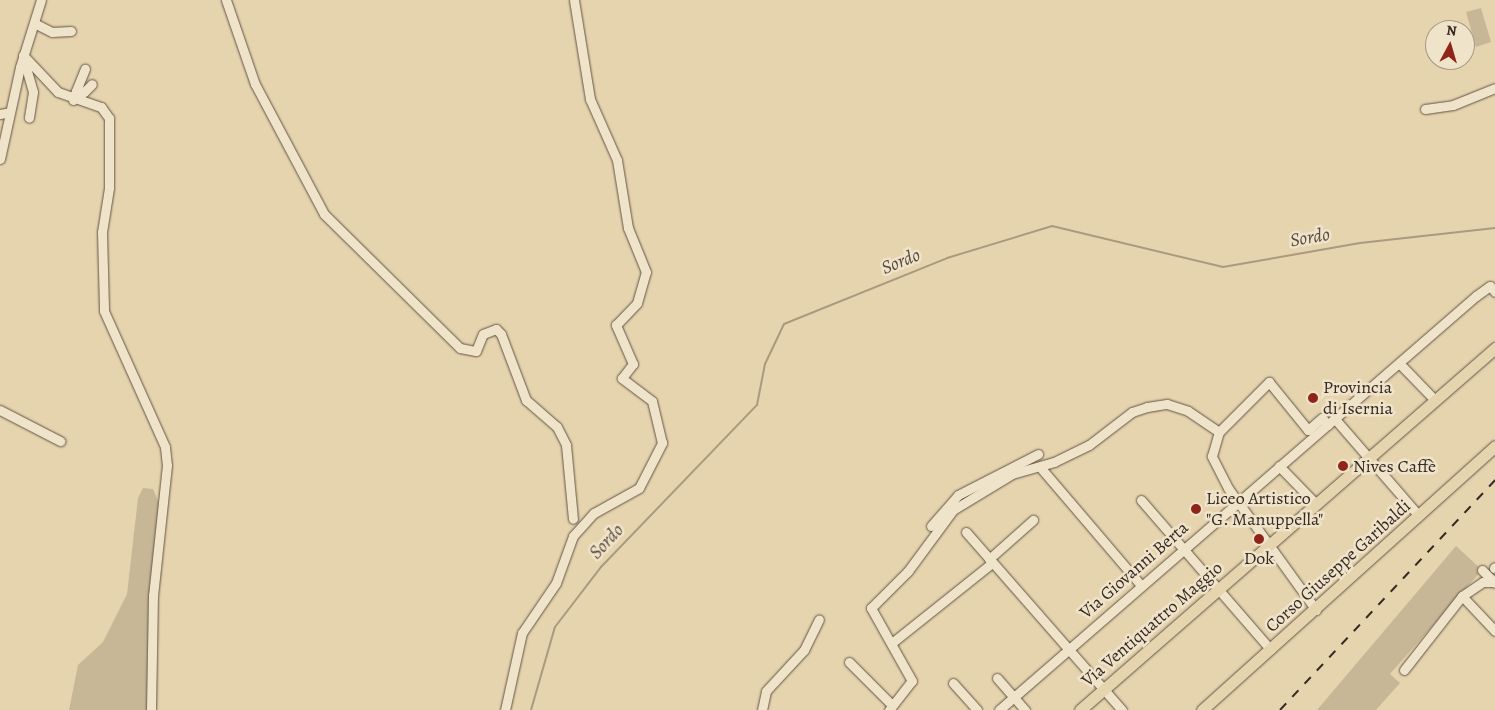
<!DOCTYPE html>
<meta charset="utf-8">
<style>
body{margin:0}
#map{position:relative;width:1495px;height:710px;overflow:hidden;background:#e6d4ae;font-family:Alegreya,serif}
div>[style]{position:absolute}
.green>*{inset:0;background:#c8b796}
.stream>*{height:2px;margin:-1px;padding:0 1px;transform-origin:1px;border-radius:1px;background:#aa9a7f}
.roads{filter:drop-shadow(0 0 1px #615446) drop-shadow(0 0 1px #615446)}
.minor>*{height:9px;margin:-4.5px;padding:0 4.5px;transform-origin:4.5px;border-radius:4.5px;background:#efe3ca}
.major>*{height:11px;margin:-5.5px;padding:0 5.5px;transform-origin:5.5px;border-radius:5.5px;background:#e6d4ae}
.rail>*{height:2px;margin-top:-1px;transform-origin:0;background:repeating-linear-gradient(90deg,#352923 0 9px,transparent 0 18px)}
.dots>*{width:14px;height:14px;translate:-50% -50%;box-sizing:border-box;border:2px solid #efe3ca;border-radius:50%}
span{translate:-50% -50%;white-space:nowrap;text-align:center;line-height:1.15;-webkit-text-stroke:5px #efe3ca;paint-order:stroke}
.poi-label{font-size:18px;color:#352923}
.left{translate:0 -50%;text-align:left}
.street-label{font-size:18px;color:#352923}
.water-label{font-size:19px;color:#584b3f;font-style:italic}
.north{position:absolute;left:1425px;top:20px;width:50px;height:50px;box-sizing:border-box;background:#efe3ca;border:1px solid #a59987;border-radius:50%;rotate:6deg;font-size:14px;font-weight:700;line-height:20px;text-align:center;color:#352923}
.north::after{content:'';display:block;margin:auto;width:18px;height:22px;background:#8f2418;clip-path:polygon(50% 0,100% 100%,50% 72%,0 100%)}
</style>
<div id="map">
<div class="green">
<i style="clip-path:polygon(1481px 8px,1491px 42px,1476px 47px,1466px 12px)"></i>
<i style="clip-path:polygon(143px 488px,153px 489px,159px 503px,147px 710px,69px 710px,78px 665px,103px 642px,127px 594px,138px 498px)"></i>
<i style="clip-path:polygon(1456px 546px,1482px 570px,1390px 674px,1400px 683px,1376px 710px,1317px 710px)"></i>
</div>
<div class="stream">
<i style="left:531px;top:710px;width:86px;rotate:-73.9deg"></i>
<i style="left:555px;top:627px;width:76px;rotate:-52.5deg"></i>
<i style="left:601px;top:567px;width:225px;rotate:-46.1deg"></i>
<i style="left:757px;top:405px;width:42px;rotate:-79deg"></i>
<i style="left:765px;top:364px;width:44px;rotate:-64.6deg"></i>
<i style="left:784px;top:324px;width:176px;rotate:-22deg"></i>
<i style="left:947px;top:258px;width:110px;rotate:-16.9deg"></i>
<i style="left:1052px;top:226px;width:176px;rotate:13.5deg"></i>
<i style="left:1223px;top:267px;width:139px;rotate:-9.9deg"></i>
<i style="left:1360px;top:243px;width:136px;rotate:-6.3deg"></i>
</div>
<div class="roads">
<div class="minor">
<i style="left:226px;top:0;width:89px;rotate:71deg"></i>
<i style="left:255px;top:84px;width:147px;rotate:62deg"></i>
<i style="left:324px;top:214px;width:191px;rotate:44.6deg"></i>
<i style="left:460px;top:348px;width:16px;rotate:11deg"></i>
<i style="left:476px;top:351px;width:18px;rotate:-68deg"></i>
<i style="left:483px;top:334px;width:14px;rotate:-21deg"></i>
<i style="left:496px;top:329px;width:7px;rotate:45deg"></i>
<i style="left:501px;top:334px;width:71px;rotate:69.3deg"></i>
<i style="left:526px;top:400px;width:41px;rotate:41.1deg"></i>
<i style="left:557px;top:427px;width:20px;rotate:63deg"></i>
<i style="left:566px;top:445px;width:74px;rotate:84.6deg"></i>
<i style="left:34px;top:23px;width:20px;rotate:27deg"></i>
<i style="left:52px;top:32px;width:19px;rotate:-3deg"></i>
<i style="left:23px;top:55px;width:51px;rotate:46.6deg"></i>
<i style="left:58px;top:92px;width:46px;rotate:19.2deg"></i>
<i style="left:101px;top:107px;width:14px;rotate:54deg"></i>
<i style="left:109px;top:118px;width:70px;rotate:90deg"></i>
<i style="left:109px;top:188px;width:45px;rotate:99deg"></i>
<i style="left:102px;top:232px;width:79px;rotate:88.5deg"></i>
<i style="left:104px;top:311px;width:149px;rotate:65.8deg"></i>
<i style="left:165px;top:447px;width:18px;rotate:84deg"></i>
<i style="left:167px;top:465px;width:131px;rotate:96.1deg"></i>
<i style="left:153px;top:595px;width:115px;rotate:91deg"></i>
<i style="left:23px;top:57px;width:36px;rotate:74deg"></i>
<i style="left:33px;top:92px;width:26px;rotate:99deg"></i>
<i style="left:76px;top:91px;width:24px;rotate:-68deg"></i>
<i style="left:73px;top:100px;width:9px;rotate:-72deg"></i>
<i style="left:76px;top:91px;width:8px;rotate:7deg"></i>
<i style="left:84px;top:92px;width:11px;rotate:-45deg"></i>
<i style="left:1425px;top:109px;width:28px;rotate:-8deg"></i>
<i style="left:1453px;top:105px;width:45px;rotate:-22deg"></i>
<i style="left:0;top:114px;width:10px;rotate:-11deg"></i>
<i style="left:0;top:159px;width:94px;rotate:-77.7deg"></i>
<i style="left:20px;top:67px;width:70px;rotate:-72.6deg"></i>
<i style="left:1399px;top:363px;width:52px;rotate:45.8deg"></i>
<i style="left:0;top:410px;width:68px;rotate:27.3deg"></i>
<i style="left:1335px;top:419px;width:128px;rotate:49.1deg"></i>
<i style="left:1279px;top:466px;width:53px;rotate:45.8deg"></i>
<i style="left:1040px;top:467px;width:154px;rotate:49.5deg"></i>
<i style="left:1141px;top:500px;width:198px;rotate:49.1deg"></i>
<i style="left:931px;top:526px;width:41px;rotate:-48.9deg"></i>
<i style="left:958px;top:495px;width:90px;rotate:-27.1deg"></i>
<i style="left:966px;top:532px;width:237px;rotate:48.8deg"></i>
<i style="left:989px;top:559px;width:59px;rotate:-41.6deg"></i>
<i style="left:1494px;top:568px;width:1px;rotate:-45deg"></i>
<i style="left:1482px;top:570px;width:18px;rotate:45deg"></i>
<i style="left:1462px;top:596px;width:48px;rotate:46.7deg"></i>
<i style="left:1316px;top:610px;width:150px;rotate:-125.8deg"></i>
<i style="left:1228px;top:488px;width:36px;rotate:-117deg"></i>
<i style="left:1212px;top:456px;width:25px;rotate:-74deg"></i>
<i style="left:1219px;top:432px;width:71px;rotate:-45deg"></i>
<i style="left:1269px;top:382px;width:62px;rotate:50.9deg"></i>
<i style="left:1308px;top:430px;width:18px;rotate:-41deg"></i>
<i style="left:1322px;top:418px;width:9px;rotate:49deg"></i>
<i style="left:893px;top:642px;width:127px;rotate:-38.6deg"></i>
<i style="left:849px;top:662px;width:61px;rotate:45deg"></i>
<i style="left:1404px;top:670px;width:94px;rotate:-51.9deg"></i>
<i style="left:1462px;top:596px;width:25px;rotate:-34deg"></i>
<i style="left:1483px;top:582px;width:11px"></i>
<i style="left:997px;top:678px;width:43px;rotate:48.8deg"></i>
<i style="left:953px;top:683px;width:36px;rotate:48deg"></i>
<i style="left:505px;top:710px;width:79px;rotate:-77.6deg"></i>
<i style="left:522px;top:633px;width:60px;rotate:-55.8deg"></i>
<i style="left:556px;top:583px;width:50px;rotate:-70.1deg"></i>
<i style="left:573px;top:536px;width:31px;rotate:-48deg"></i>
<i style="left:594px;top:513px;width:51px;rotate:-29.1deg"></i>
<i style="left:639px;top:488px;width:51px;rotate:-62.9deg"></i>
<i style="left:662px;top:443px;width:43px;rotate:-103.4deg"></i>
<i style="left:652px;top:401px;width:38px;rotate:-143deg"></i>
<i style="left:622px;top:378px;width:18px;rotate:-52deg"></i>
<i style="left:633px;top:364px;width:43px;rotate:-113.6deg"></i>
<i style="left:616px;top:325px;width:30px;rotate:-46deg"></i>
<i style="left:637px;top:303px;width:32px;rotate:-74deg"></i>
<i style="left:646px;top:272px;width:48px;rotate:-112.2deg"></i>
<i style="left:628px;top:228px;width:69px;rotate:-99.2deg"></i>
<i style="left:617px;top:160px;width:67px;rotate:-113.9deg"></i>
<i style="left:590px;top:99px;width:100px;rotate:-99.2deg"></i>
<i style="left:762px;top:710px;width:19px;rotate:-78deg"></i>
<i style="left:766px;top:691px;width:56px;rotate:-47.2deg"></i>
<i style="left:804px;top:650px;width:34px;rotate:-64deg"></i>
<i style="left:889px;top:710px;width:37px;rotate:-52deg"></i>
<i style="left:912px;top:681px;width:84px;rotate:-119.3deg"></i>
<i style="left:871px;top:608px;width:52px;rotate:-45deg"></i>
<i style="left:908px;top:571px;width:76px;rotate:-53.6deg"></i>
<i style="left:953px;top:510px;width:69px;rotate:-31.4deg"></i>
<i style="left:1012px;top:474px;width:44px;rotate:-15.9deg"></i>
<i style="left:1054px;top:462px;width:39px;rotate:-26deg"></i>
<i style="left:1089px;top:445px;width:54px;rotate:-37.5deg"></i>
<i style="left:1132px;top:412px;width:16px;rotate:-18deg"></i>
<i style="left:1147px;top:407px;width:20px;rotate:-9deg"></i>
<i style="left:1167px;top:404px;width:22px;rotate:18deg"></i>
<i style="left:1188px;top:411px;width:37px;rotate:34deg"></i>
<i style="left:999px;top:710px;width:632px;rotate:-40.96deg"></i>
<i style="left:1476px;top:296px;width:17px;rotate:-36deg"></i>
<i style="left:1490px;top:286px;width:8px;rotate:50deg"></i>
</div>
<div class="major">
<i style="left:1080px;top:710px;width:551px;rotate:-41.1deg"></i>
<i style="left:1202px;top:710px;width:394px;rotate:-42deg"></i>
</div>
</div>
<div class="rail">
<i style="left:1280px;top:710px;width:315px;rotate:-46.9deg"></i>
</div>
<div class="dots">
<i style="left:1313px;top:398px;background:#8f2418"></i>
<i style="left:1343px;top:466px;background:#8f2418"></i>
<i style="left:1196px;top:509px;background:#8f2418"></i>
<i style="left:1259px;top:539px;background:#8f2418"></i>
</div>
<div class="poi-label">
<span class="left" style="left:1323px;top:398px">Provincia<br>di Isernia</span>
<span class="left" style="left:1353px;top:466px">Nives Caffè</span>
<span class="left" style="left:1206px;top:509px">Liceo Artistico<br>"G. Manuppella"</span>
<span style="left:1259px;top:558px">Dok</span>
</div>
<div class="street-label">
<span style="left:1338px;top:566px;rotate:-42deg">Corso Giuseppe Garibaldi</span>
<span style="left:1134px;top:570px;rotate:-41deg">Via Giovanni Berta</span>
<span style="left:1152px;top:624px;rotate:-41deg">Via Ventiquattro Maggio</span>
</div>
<div class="water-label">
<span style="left:1310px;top:238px;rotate:-10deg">Sordo</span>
<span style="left:901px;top:262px;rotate:-22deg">Sordo</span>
<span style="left:607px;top:542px;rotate:-47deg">Sordo</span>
</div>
<div class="north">N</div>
</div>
